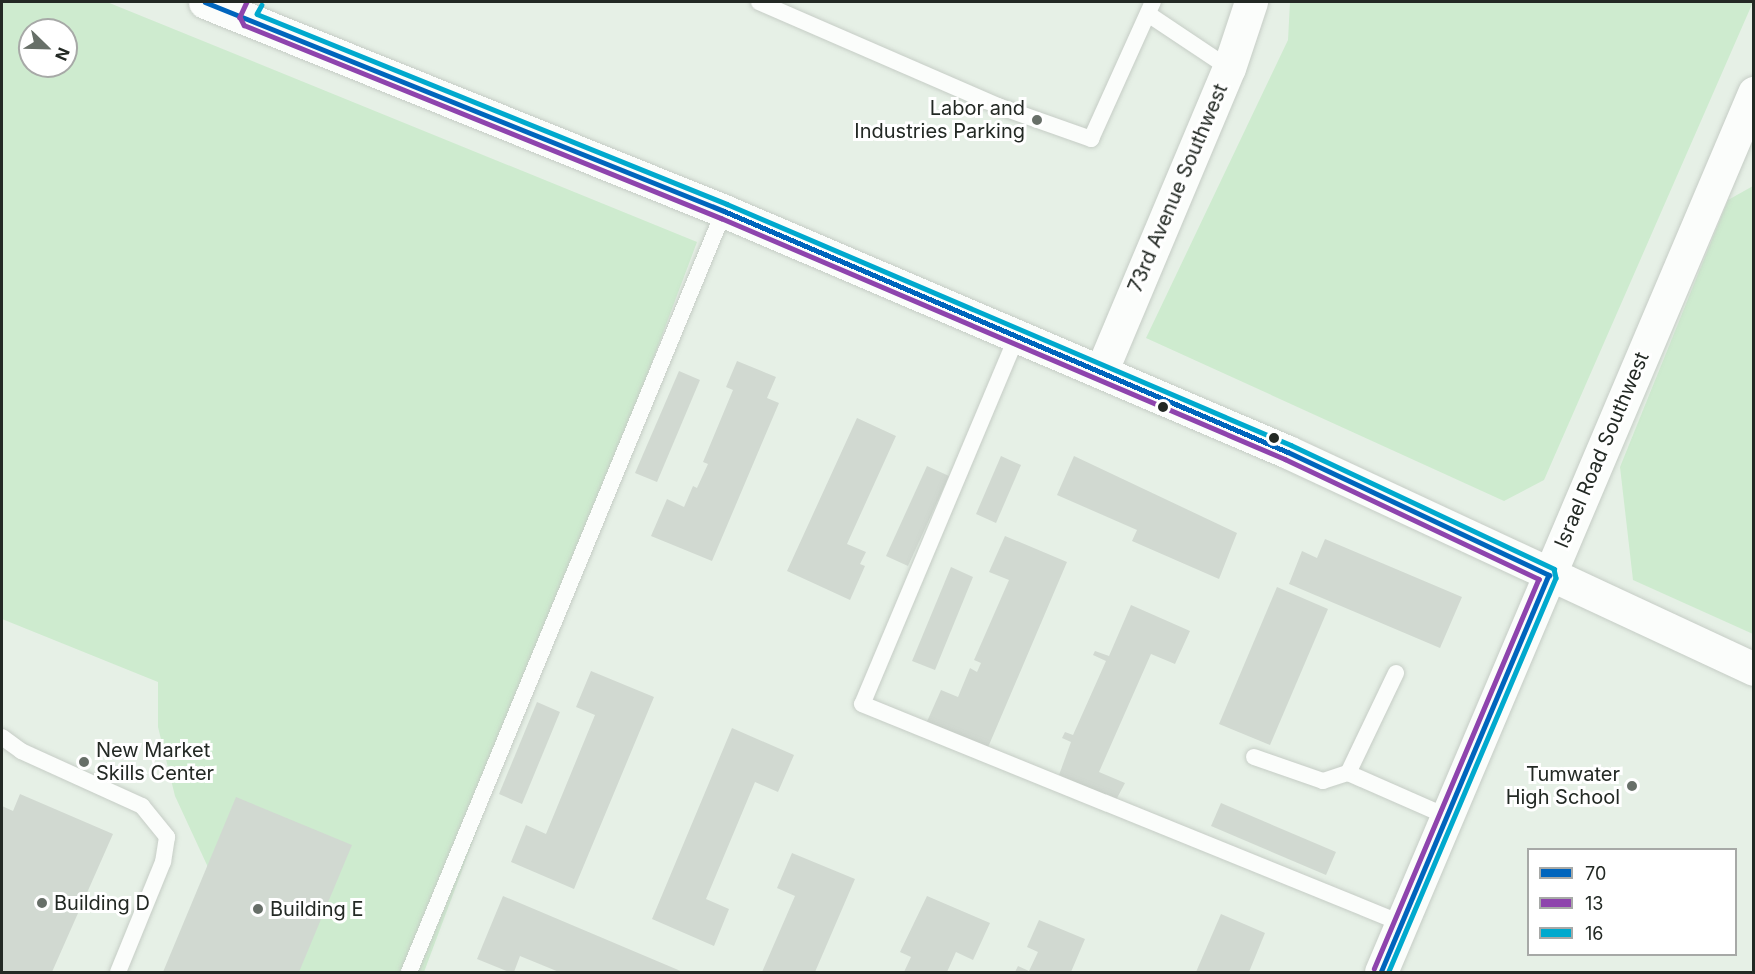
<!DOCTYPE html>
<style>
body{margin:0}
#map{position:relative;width:1755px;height:974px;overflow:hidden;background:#e6f0e6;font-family:Inter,sans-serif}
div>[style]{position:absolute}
.green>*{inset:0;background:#ceebcf}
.building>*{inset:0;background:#d1d9d1}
.roads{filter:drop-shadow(0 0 2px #c6cdc6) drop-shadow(0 0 2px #c6cdc6)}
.service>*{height:16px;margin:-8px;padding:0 8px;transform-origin:8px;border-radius:8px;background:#fbfdfb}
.minor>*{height:33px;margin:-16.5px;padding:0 16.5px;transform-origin:16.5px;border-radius:16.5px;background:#fbfdfb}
.tertiary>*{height:33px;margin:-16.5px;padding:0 16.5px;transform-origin:16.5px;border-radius:16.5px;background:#fbfdfb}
.bus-1>*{height:4.5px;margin:-2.25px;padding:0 2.25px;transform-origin:2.25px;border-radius:2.25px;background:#0065bd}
.bus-2>*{height:4.5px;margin:-2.25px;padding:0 2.25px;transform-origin:2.25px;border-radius:2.25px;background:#8e44ad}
.bus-3>*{height:4.5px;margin:-2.25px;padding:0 2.25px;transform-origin:2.25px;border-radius:2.25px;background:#00a9ce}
.dots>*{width:16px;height:16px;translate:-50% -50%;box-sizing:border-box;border:3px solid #fff;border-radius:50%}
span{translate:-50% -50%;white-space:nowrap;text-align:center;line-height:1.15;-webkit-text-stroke:6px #fff;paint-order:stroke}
.poi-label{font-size:20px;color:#232924}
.right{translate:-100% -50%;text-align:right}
.left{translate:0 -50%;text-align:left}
.street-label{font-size:20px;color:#232924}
.frame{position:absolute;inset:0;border:3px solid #232924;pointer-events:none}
.legend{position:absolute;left:1527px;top:848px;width:210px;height:108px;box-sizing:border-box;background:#fff;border:2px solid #a7a9a7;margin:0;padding:8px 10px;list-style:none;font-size:18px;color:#232924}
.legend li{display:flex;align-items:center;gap:12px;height:30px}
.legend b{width:30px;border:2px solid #a7a9a7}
.north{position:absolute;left:18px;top:18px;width:60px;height:60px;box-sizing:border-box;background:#fff;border:2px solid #a7a9a7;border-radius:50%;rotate:113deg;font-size:16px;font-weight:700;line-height:24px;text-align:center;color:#232924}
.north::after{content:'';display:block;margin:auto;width:21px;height:27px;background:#676f68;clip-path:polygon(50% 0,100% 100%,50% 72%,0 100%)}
</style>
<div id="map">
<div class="green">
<i style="clip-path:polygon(evenodd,2px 2px,107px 2px,697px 242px,424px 972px,281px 972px,225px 904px,175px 796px,158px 727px,158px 682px,2px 619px,2px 2px,30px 30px,66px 30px,66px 66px,30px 66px,30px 30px)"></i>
<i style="clip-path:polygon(1290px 2px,1753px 2px,1544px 480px,1504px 501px,1146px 338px,1288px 40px)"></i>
<i style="clip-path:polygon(1753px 186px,1753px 634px,1633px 580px,1620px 467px,1728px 200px)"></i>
</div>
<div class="building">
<i style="clip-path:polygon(737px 361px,776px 377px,767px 398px,779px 403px,712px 561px,651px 536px,667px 499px,684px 507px,693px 486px,697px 488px,708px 464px,703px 462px,733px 390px,726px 387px)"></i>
<i style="clip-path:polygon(679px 371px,700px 380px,657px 482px,635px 473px)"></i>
<i style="clip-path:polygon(857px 418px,896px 436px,847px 544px,866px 552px,860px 564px,865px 566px,850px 600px,787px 571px)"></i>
<i style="clip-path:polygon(1001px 456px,1021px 465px,996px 523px,976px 514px)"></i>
<i style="clip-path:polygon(1074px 456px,1237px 533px,1219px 579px,1132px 541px,1137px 530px,1057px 495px)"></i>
<i style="clip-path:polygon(927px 466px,949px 476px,908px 566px,886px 556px)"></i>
<i style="clip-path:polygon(1005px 536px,1067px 562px,986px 752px,925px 726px,941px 690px,958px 697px,970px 668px,977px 672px,981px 663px,974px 660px,1009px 580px,989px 572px)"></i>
<i style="clip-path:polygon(1325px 539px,1462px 597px,1440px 648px,1289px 584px,1302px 551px,1317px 558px)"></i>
<i style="clip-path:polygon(951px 567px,973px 577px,935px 670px,912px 661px)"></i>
<i style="clip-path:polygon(1277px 587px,1328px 609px,1270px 745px,1219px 724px)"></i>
<i style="clip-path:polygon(1131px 605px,1190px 631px,1175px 664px,1151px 654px,1099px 772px,1125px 783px,1116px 800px,1059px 775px,1071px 742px,1062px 738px,1065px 732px,1073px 735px,1106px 661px,1093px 655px,1095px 651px,1109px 656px)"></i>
<i style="clip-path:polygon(591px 671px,654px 697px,574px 889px,511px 862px,526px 825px,546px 834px,595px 715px,576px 707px)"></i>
<i style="clip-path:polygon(537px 702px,560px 712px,522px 804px,499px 794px)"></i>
<i style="clip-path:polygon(732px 728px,794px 755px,778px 792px,755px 782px,706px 899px,729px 909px,714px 946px,652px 919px)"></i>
<i style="clip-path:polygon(20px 794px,113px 834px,52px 972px,2px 972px,2px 806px,13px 811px)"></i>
<i style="clip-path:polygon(236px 797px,352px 845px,299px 972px,163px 972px)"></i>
<i style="clip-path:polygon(1221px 803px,1336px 852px,1326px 875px,1211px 826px)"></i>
<i style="clip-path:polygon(792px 853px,855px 879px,815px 972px,762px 972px,795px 896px,777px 888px)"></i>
<i style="clip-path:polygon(503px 896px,683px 972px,559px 972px,520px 956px,514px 972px,509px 972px,477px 959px)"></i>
<i style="clip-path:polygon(927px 896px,990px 923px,973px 960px,956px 952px,947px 972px,904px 972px,911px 957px,900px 952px)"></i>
<i style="clip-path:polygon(1221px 914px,1265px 933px,1249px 972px,1196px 972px)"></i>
<i style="clip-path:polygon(1039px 920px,1085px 939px,1071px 972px,1015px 972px,1018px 966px,1029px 971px,1038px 952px,1027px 947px)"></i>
</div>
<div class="roads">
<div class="service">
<i style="left:759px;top:2px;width:261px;rotate:23.5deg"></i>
<i style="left:998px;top:106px;width:99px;rotate:19.5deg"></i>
<i style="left:1091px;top:139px;width:150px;rotate:-65.7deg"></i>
<i style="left:1148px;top:14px;width:97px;rotate:33.7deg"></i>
<i style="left:1017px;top:336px;width:399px;rotate:112.8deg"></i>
<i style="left:862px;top:704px;width:582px;rotate:22.11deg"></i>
<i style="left:1396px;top:673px;width:111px;rotate:115.6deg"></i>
<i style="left:1348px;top:773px;width:107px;rotate:23.7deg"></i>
<i style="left:2px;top:737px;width:24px;rotate:36deg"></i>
<i style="left:21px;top:751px;width:133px;rotate:24.4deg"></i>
<i style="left:142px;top:806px;width:40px;rotate:51deg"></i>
<i style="left:167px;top:837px;width:25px;rotate:99deg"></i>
<i style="left:163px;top:862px;width:119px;rotate:112.2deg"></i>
<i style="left:1254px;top:757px;width:73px;rotate:19.2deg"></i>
<i style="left:1323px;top:781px;width:26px;rotate:-18deg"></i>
<i style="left:409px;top:972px;width:824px;rotate:-67.51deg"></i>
</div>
<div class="minor">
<i style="left:1101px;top:372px;width:330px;rotate:-67.2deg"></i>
<i style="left:1229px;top:68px;width:70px;rotate:-71.6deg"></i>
</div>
<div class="tertiary">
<i style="left:205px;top:2px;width:560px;rotate:21.93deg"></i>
<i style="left:724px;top:211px;width:613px;rotate:23.14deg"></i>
<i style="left:1288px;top:452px;width:514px;rotate:24.97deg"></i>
<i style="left:1381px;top:972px;width:955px;rotate:-67.01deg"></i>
</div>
</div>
<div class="bus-1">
<i style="left:205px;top:2px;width:560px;rotate:21.93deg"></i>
<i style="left:724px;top:211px;width:613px;rotate:23.14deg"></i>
<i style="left:1288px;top:452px;width:289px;rotate:25.2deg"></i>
<i style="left:1549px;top:575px;width:431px;rotate:112.9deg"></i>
</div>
<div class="bus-2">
<i style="left:247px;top:2px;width:17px;rotate:115deg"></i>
<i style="left:240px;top:17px;width:9px;rotate:63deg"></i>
<i style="left:244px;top:25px;width:515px;rotate:22.03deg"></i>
<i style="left:721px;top:218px;width:613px;rotate:23.14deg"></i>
<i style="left:1285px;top:459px;width:281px;rotate:25.3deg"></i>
<i style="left:1539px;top:579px;width:423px;rotate:112.9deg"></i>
</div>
<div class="bus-3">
<i style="left:262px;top:5px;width:10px;rotate:119deg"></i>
<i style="left:257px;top:14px;width:507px;rotate:22.01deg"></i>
<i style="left:727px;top:204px;width:613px;rotate:23.14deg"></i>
<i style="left:1291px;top:445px;width:291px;rotate:25.2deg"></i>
<i style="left:1554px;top:569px;width:9px;rotate:77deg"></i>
<i style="left:1556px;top:578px;width:428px;rotate:113deg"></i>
</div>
<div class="dots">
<i style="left:1037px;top:120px;background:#676f68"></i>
<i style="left:1163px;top:407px;background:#232924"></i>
<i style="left:1274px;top:438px;background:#232924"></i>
<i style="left:84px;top:762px;background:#676f68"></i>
<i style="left:1632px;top:786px;background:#676f68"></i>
<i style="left:42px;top:903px;background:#676f68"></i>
<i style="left:258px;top:909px;background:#676f68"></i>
</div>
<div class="poi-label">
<span class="right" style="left:1025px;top:120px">Labor and<br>Industries Parking</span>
<span class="left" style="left:96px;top:762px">New Market<br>Skills Center</span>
<span class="right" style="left:1620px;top:786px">Tumwater<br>High School</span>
<span class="left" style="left:54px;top:903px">Building D</span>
<span class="left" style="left:270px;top:909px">Building E</span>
</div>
<div class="street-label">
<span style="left:1178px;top:188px;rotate:-67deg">73rd Avenue Southwest</span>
<span style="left:1602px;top:450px;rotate:-67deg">Israel Road Southwest</span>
</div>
<div class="frame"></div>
<ul class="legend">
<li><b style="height:8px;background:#0065bd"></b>70</li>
<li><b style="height:8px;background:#8e44ad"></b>13</li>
<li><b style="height:8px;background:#00a9ce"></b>16</li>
</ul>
<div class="north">N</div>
</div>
